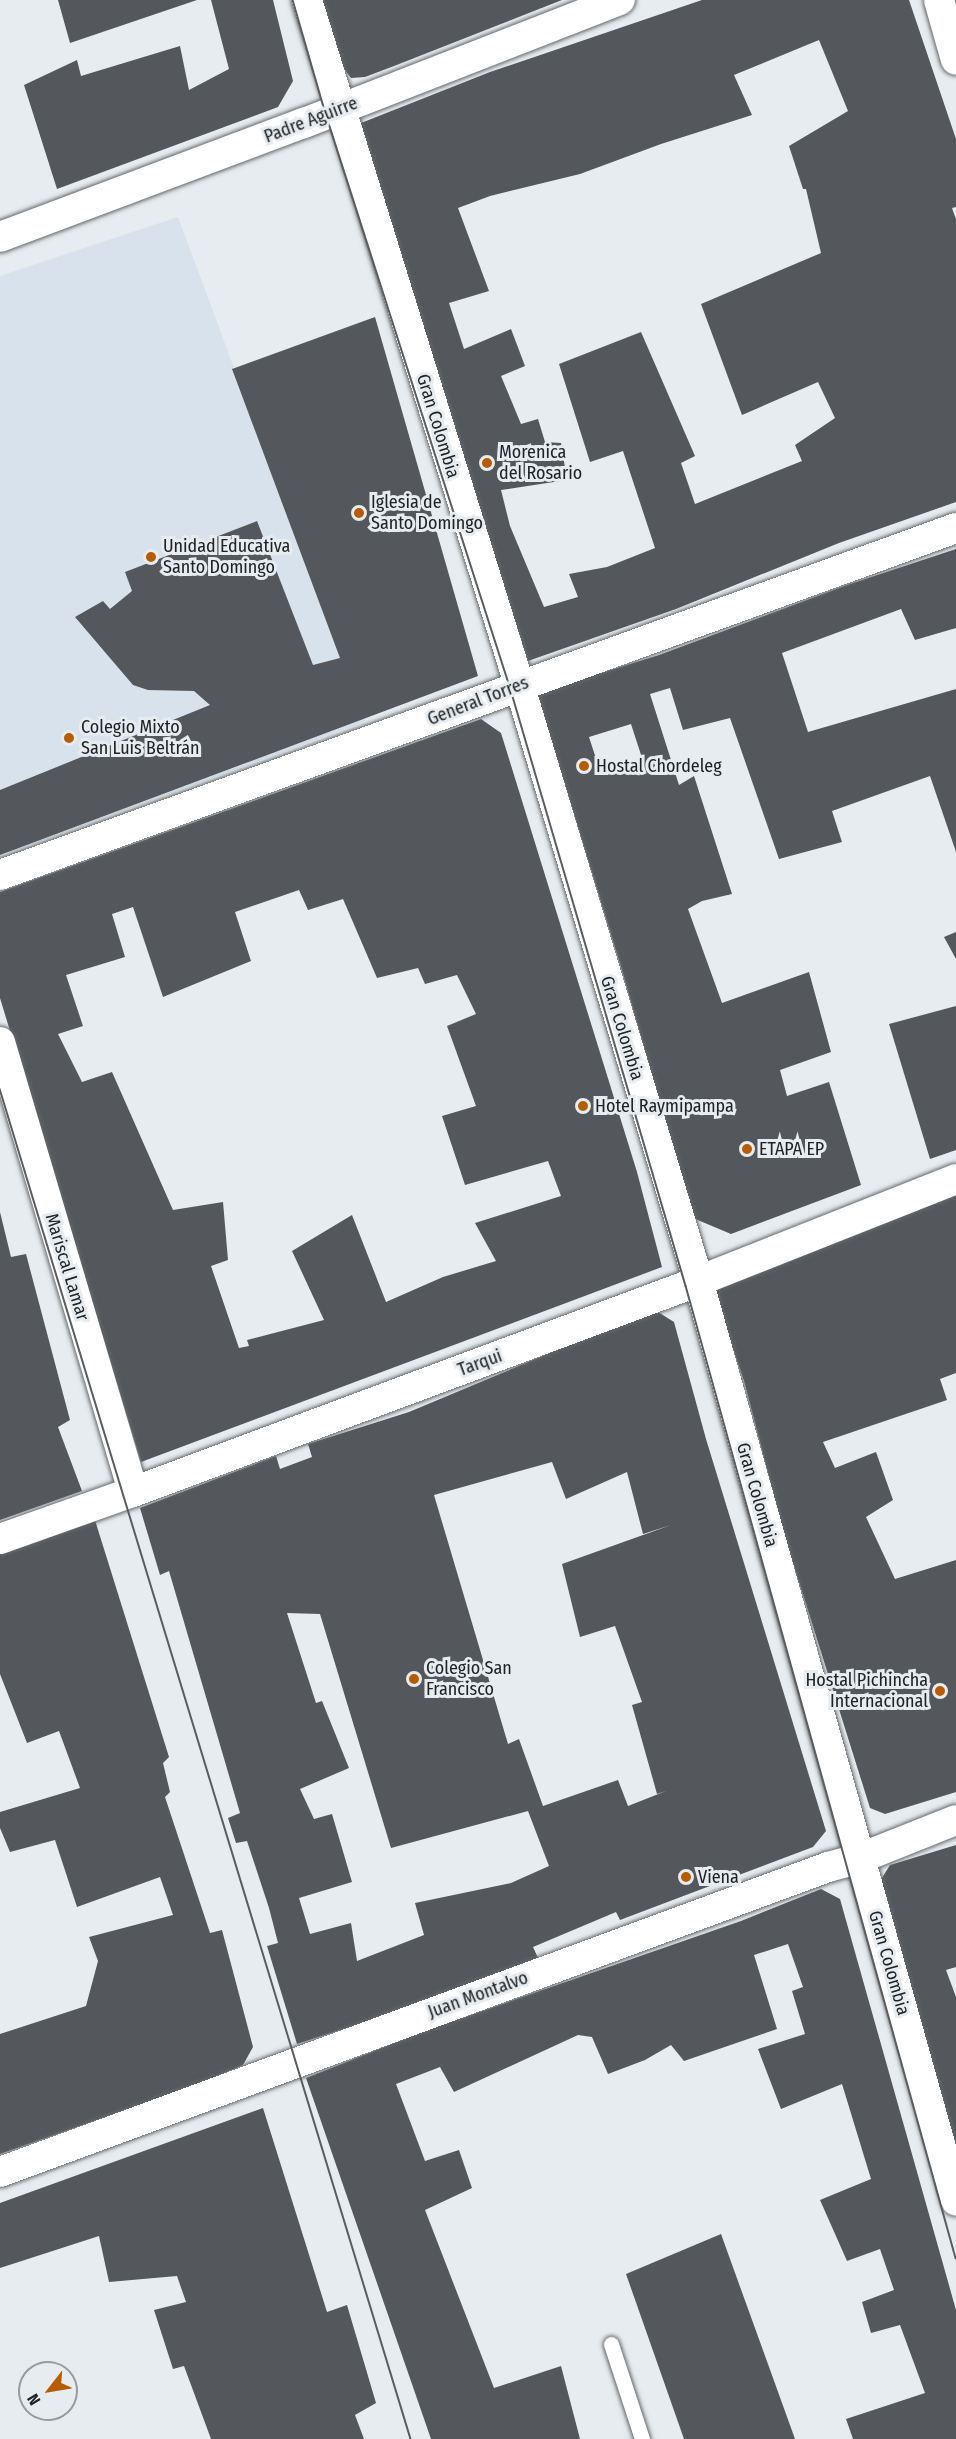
<!DOCTYPE html>
<meta charset="utf-8">
<style>
body{margin:0}
#map{position:relative;width:956px;height:2439px;overflow:hidden;background:#e7ecf0;font-family:"Fira Sans Condensed",sans-serif}
div>[style]{position:absolute}
.built>*{inset:0;background:#d7e2ec}
.building>*{inset:0;background:#54585c}
.roads{filter:drop-shadow(0 0 2px #63686b) drop-shadow(0 0 2px #63686b)}
.service>*{height:15px;margin:-7.5px;padding:0 7.5px;transform-origin:7.5px;border-radius:7.5px;background:#fff}
.minor>*{height:30px;margin:-15px;padding:0 15px;transform-origin:15px;border-radius:15px;background:#fff}
.tram>*{height:1.5px;margin:-0.75px;padding:0 0.75px;transform-origin:0.75px;border-radius:0.75px;background:#5a5d5f}
.dots>*{width:16px;height:16px;translate:-50% -50%;box-sizing:border-box;border:3px solid #e7ecf0;border-radius:50%}
span{translate:-50% -50%;white-space:nowrap;text-align:center;line-height:1.15;-webkit-text-stroke:6px #e7ecf0;paint-order:stroke}
.street-label{font-size:18px;color:#202223}
.poi-label{font-size:18px;color:#202223}
.left{translate:0 -50%;text-align:left}
.right{translate:-100% -50%;text-align:right}
.north{position:absolute;left:18px;top:2361px;width:60px;height:60px;box-sizing:border-box;background:#e7ecf0;border:2px solid #979b9e;border-radius:50%;rotate:239deg;font-size:16px;font-weight:700;line-height:24px;text-align:center;color:#202223}
.north::after{content:'';display:block;margin:auto;width:21px;height:27px;background:#b75c00;clip-path:polygon(50% 0,100% 100%,50% 72%,0 100%)}
</style>
<div id="map">
<div class="built">
<i style="clip-path:polygon(178px 217px,365px 721px,9px 853px,0 827px,0 276px)"></i>
</div>
<div class="building">
<i style="clip-path:polygon(58px 0,197px 0,70px 43px)"></i>
<i style="clip-path:polygon(211px 0,273px 0,293px 81px,278px 107px,57px 189px,24px 85px,77px 60px,81px 76px,180px 46px,189px 90px,229px 69px)"></i>
<i style="clip-path:polygon(322px 0,562px 0,394px 66px,365px 77px,351px 78px,340px 63px)"></i>
<i style="clip-path:polygon(evenodd,702px 0,909px 0,956px 139px,956px 207px,952px 208px,956px 219px,956px 502px,839px 543px,676px 609px,528px 661px,356px 125px,490px 72px,702px 0,819px 40px,848px 111px,789px 146px,803px 189px,806px 189px,821px 253px,701px 304px,742px 415px,818px 382px,835px 418px,795px 445px,802px 461px,695px 504px,681px 463px,695px 456px,641px 332px,559px 364px,590px 462px,623px 451px,655px 548px,607px 567px,569px 574px,578px 597px,544px 607px,510px 526px,501px 490px,567px 480px,561px 443px,545px 442px,538px 419px,521px 424px,501px 376px,525px 366px,511px 329px,464px 349px,449px 303px,489px 291px,458px 208px,490px 196px,580px 174px,661px 144px,752px 115px,734px 75px,819px 40px)"></i>
<i style="clip-path:polygon(375px 317px,478px 676px,0 855px,0 790px,210px 705px,194px 691px,148px 690px,133px 685px,75px 617px,103px 601px,110px 609px,132px 591px,125px 572px,257px 521px,313px 665px,340px 658px,232px 369px)"></i>
<i style="clip-path:polygon(evenodd,956px 549px,956px 628px,915px 640px,901px 609px,782px 653px,808px 732px,956px 689px,956px 852px,930px 776px,832px 811px,842px 842px,779px 859px,730px 718px,683px 730px,670px 688px,650px 694px,679px 785px,694px 776px,732px 894px,702px 901px,688px 909px,722px 1003px,809px 972px,831px 1052px,780px 1070px,787px 1096px,829px 1082px,861px 1185px,731px 1234px,693px 1218px,622px 970px,537px 693px,659px 655px,847px 585px,956px 549px,631px 724px,643px 761px,601px 774px,589px 737px,631px 724px)"></i>
<i style="clip-path:polygon(evenodd,481px 719px,501px 733px,637px 1172px,662px 1267px,141px 1462px,0 998px,0 892px,481px 719px,299px 890px,308px 910px,343px 899px,377px 978px,418px 968px,425px 984px,457px 975px,476px 1014px,447px 1026px,476px 1106px,442px 1116px,465px 1185px,548px 1161px,561px 1196px,475px 1223px,496px 1261px,443px 1277px,386px 1302px,352px 1215px,292px 1251px,324px 1320px,247px 1340px,249px 1346px,239px 1348px,211px 1266px,228px 1260px,223px 1202px,173px 1210px,112px 1072px,82px 1082px,58px 1034px,83px 1026px,66px 975px,125px 957px,112px 914px,133px 907px,163px 997px,251px 961px,235px 912px,299px 890px)"></i>
<i style="clip-path:polygon(956px 932px,956px 959px,944px 937px)"></i>
<i style="clip-path:polygon(956px 1006px,956px 1150px,930px 1159px,889px 1024px)"></i>
<i style="clip-path:polygon(956px 1194px,956px 1373px,940px 1379px,947px 1400px,823px 1442px,835px 1468px,876px 1452px,893px 1500px,866px 1517px,895px 1579px,956px 1560px,956px 1792px,885px 1814px,870px 1808px,785px 1537px,744px 1381px,713px 1289px)"></i>
<i style="clip-path:polygon(0 1212px,11px 1257px,26px 1254px,70px 1420px,58px 1427px,82px 1491px,0 1520px)"></i>
<i style="clip-path:polygon(evenodd,658px 1312px,674px 1322px,706px 1439px,826px 1831px,813px 1847px,620px 1920px,616px 1912px,533px 1947px,538px 1958px,380px 2017px,297px 2044px,267px 1946px,278px 1943px,269px 1908px,247px 1841px,236px 1843px,228px 1818px,240px 1813px,169px 1571px,160px 1575px,140px 1508px,276px 1456px,280px 1469px,312px 1457px,308px 1444px,409px 1412px,557px 1350px,658px 1312px,552px 1462px,566px 1499px,627px 1472px,643px 1534px,671px 1525px,562px 1564px,580px 1637px,615px 1626px,642px 1702px,632px 1705px,657px 1794px,666px 1791px,628px 1806px,618px 1780px,543px 1806px,519px 1739px,508px 1744px,434px 1495px,552px 1462px,658px 1312px,287px 1613px,320px 1614px,391px 1848px,528px 1811px,549px 1866px,511px 1883px,415px 1903px,424px 1935px,357px 1961px,351px 1923px,310px 1934px,299px 1898px,352px 1882px,332px 1814px,314px 1819px,300px 1789px,349px 1768px,322px 1701px,316px 1703px,287px 1613px)"></i>
<i style="clip-path:polygon(94px 1517px,169px 1757px,163px 1763px,170px 1792px,165px 1797px,210px 1933px,222px 1930px,253px 2047px,243px 2065px,196px 2085px,0 2154px,0 2034px,86px 2006px,98px 1961px,89px 1937px,173px 1915px,160px 1877px,77px 1907px,55px 1840px,10px 1852px,0 1828px,0 1812px,80px 1788px,59px 1731px,27px 1743px,0 1674px,0 1551px)"></i>
<i style="clip-path:polygon(956px 1845px,956px 1967px,946px 1970px,956px 1997px,956px 2153px,875px 1889px,890px 1865px)"></i>
<i style="clip-path:polygon(821px 1889px,840px 1899px,956px 2310px,956px 2439px,853px 2439px,846px 2419px,925px 2393px,900px 2325px,871px 2333px,862px 2302px,894px 2290px,880px 2249px,847px 2261px,820px 2200px,871px 2179px,842px 2084px,781px 2109px,758px 2049px,805px 2034px,792px 1991px,803px 1987px,788px 1944px,754px 1955px,777px 2029px,684px 2061px,671px 2045px,645px 2060px,608px 2074px,592px 2037px,578px 2035px,454px 2092px,440px 2067px,396px 2084px,425px 2161px,459px 2150px,472px 2188px,425px 2210px,494px 2388px,561px 2366px,580px 2439px,431px 2439px,306px 2078px,425px 2031px,741px 1921px)"></i>
<i style="clip-path:polygon(263px 2108px,327px 2312px,347px 2305px,376px 2403px,355px 2415px,364px 2439px,211px 2439px,184px 2366px,173px 2369px,154px 2310px,186px 2302px,177px 2276px,109px 2282px,99px 2236px,0 2268px,0 2203px)"></i>
<i style="clip-path:polygon(721px 2234px,795px 2439px,684px 2439px,626px 2274px)"></i>
</div>
<div class="roads">
<div class="service">
<i style="left:611px;top:2344px;width:100px;rotate:71.9deg"></i>
</div>
<div class="minor">
<i style="left:307px;top:0;width:716px;rotate:72.78deg"></i>
<i style="left:519px;top:684px;width:622px;rotate:73.28deg"></i>
<i style="left:698px;top:1280px;width:956px;rotate:74.35deg"></i>
<i style="left:939px;top:0;width:62px;rotate:74.2deg"></i>
<i style="left:0;top:237px;width:325px;rotate:-20.6deg"></i>
<i style="left:304px;top:123px;width:339px;rotate:-21.3deg"></i>
<i style="left:0;top:875px;width:1017px;rotate:-19.95deg"></i>
<i style="left:0;top:1042px;width:469px;rotate:73.5deg"></i>
<i style="left:0;top:1539px;width:141px;rotate:-19.5deg"></i>
<i style="left:133px;top:1492px;width:590px;rotate:-20.43deg"></i>
<i style="left:686px;top:1286px;width:290px;rotate:-21.6deg"></i>
<i style="left:0;top:2172px;width:882px;rotate:-20.22deg"></i>
<i style="left:828px;top:1867px;width:31px;rotate:-15deg"></i>
<i style="left:858px;top:1859px;width:105px;rotate:-21.7deg"></i>
</div>
</div>
<div class="tram">
<i style="left:293px;top:0;width:119px;rotate:73.9deg"></i>
<i style="left:326px;top:114px;width:605px;rotate:72.19deg"></i>
<i style="left:511px;top:690px;width:621px;rotate:73.64deg"></i>
<i style="left:686px;top:1286px;width:1009px;rotate:74.48deg"></i>
<i style="left:0;top:1089px;width:1411px;rotate:73.07deg"></i>
</div>
<div class="dots">
<i style="left:487px;top:463px;background:#b75c00"></i>
<i style="left:359px;top:513px;background:#b75c00"></i>
<i style="left:151px;top:557px;background:#b75c00"></i>
<i style="left:69px;top:738px;background:#b75c00"></i>
<i style="left:584px;top:766px;background:#b75c00"></i>
<i style="left:583px;top:1106px;background:#b75c00"></i>
<i style="left:747px;top:1149px;background:#b75c00"></i>
<i style="left:414px;top:1679px;background:#b75c00"></i>
<i style="left:940px;top:1691px;background:#b75c00"></i>
<i style="left:686px;top:1877px;background:#b75c00"></i>
</div>
<div class="street-label">
<span style="left:311px;top:120px;rotate:-21deg">Padre Aguirre</span>
<span style="left:438px;top:426px;rotate:73deg">Gran Colombia</span>
<span style="left:478px;top:701px;rotate:-21deg">General Torres</span>
<span style="left:622px;top:1028px;rotate:73deg">Gran Colombia</span>
<span style="left:67px;top:1267px;rotate:73deg">Mariscal Lamar</span>
<span style="left:480px;top:1363px;rotate:-20deg">Tarqui</span>
<span style="left:757px;top:1495px;rotate:74deg">Gran Colombia</span>
<span style="left:889px;top:1963px;rotate:74deg">Gran Colombia</span>
<span style="left:478px;top:1995px;rotate:-20deg">Juan Montalvo</span>
</div>
<div class="poi-label">
<span class="left" style="left:499px;top:463px">Morenica<br>del Rosario</span>
<span class="left" style="left:371px;top:513px">Iglesia de<br>Santo Domingo</span>
<span class="left" style="left:163px;top:557px">Unidad Educativa<br>Santo Domingo</span>
<span class="left" style="left:81px;top:738px">Colegio Mixto<br>San Luis Beltrán</span>
<span class="left" style="left:596px;top:766px">Hostal Chordeleg</span>
<span class="left" style="left:595px;top:1106px">Hotel Raymipampa</span>
<span class="left" style="left:759px;top:1149px">ETAPA EP</span>
<span class="left" style="left:426px;top:1679px">Colegio San<br>Francisco</span>
<span class="right" style="left:928px;top:1691px">Hostal Pichincha<br>Internacional</span>
<span class="left" style="left:698px;top:1877px">Viena</span>
</div>
<div class="north">N</div>
</div>
